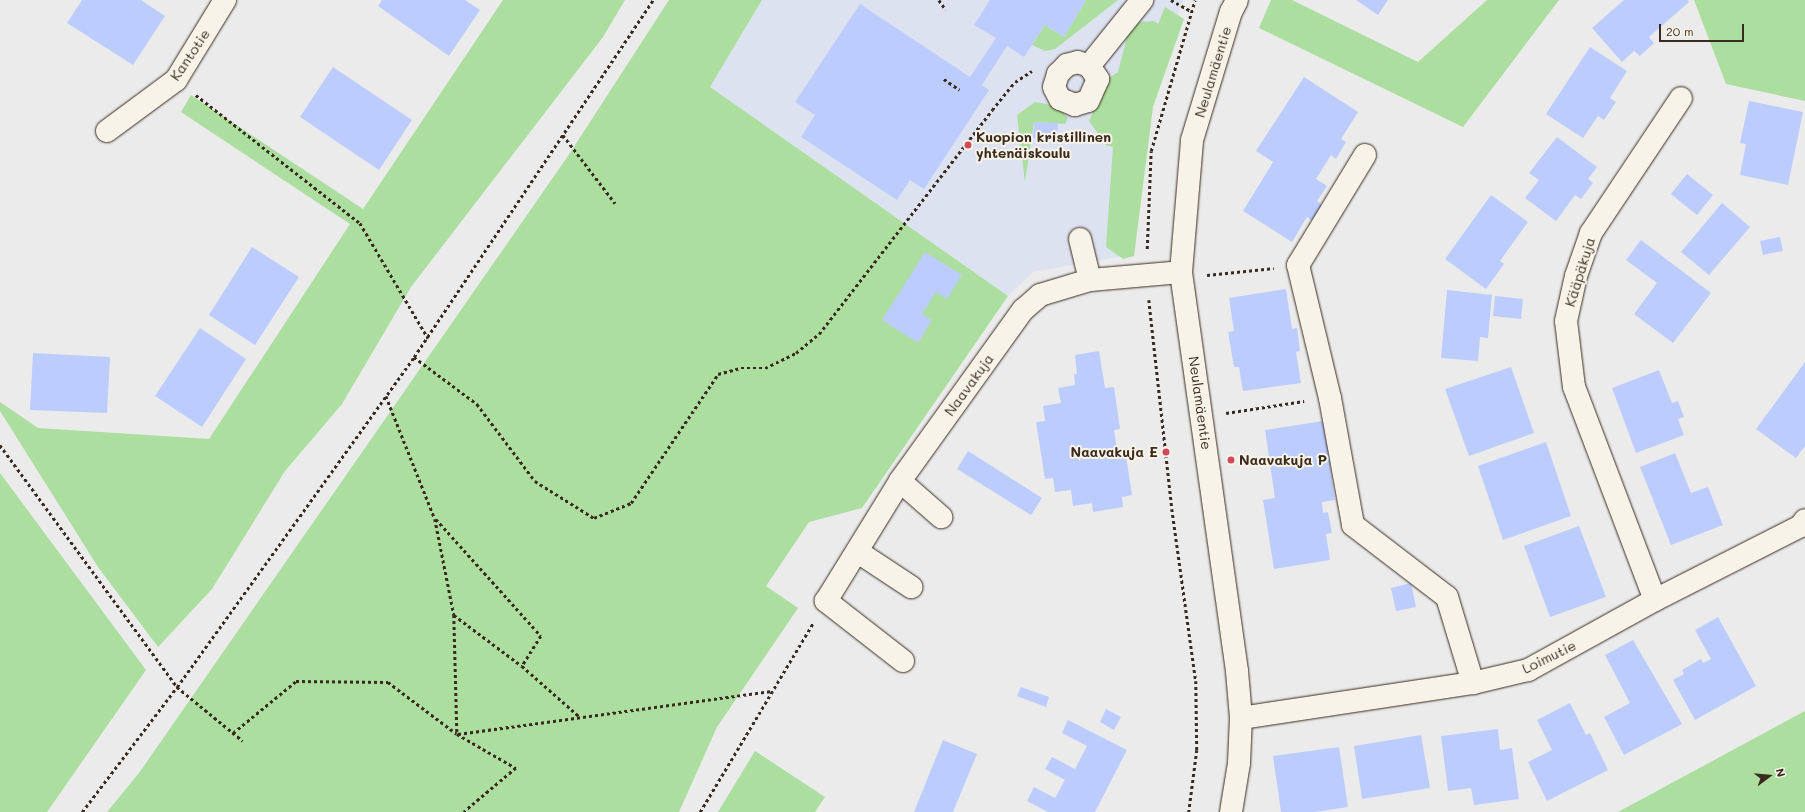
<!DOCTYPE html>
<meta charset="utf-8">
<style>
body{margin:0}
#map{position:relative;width:1805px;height:812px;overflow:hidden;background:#ebebec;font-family:Mali,sans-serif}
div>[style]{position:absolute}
.built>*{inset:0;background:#dde2f1}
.green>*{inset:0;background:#abde9f}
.building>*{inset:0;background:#bccdfd}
.path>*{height:2.5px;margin-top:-1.25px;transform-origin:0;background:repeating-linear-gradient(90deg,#3b2a1e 0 3px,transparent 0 6px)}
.roads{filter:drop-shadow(0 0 1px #3b2a1e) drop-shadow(0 0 1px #3b2a1e)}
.minor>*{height:22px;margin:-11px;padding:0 11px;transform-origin:11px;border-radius:11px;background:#f7f3e8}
.dots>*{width:11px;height:11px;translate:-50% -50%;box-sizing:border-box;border:2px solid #f7f3e8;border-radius:50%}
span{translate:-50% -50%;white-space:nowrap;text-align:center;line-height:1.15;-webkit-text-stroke:4px #f7f3e8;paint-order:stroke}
.street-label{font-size:14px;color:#3b2a1e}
.poi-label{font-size:14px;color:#3b2a1e;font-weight:700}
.left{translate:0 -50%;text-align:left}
.right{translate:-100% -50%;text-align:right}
.north{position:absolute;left:1749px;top:756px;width:40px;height:40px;-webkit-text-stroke:3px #f7f3e8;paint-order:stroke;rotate:74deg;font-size:11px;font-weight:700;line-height:16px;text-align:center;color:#3b2a1e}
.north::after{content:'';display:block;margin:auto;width:14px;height:18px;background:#3b2a1e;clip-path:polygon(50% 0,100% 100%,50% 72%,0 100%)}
.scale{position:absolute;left:1659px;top:24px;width:85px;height:18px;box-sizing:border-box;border:2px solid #3b2a1e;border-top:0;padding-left:5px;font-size:12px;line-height:14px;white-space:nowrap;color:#3b2a1e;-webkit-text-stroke:3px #f7f3e8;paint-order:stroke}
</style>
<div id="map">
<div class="built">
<i style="clip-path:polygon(762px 0,1183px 0,1149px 109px,1137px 181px,1135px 254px,1033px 272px,1008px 296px,710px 87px)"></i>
</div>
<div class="green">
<i style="clip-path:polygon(503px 0,625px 0,603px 37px,411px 287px,342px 404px,285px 471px,212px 589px,158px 647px,98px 567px,0 411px,0 402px,38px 428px,209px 439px,350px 224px,181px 112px,191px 95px,363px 209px)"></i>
<i style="clip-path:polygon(669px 0,762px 0,710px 87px,1008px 296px,862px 508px,809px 522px,766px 586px,798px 608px,717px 727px,679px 812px,107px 812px,139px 773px,568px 156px)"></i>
<i style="clip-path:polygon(1086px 0,1118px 0,1055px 49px,1045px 51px,1032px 45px,1045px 25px,1064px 37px)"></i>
<i style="clip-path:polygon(1271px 0,1292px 0,1418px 62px,1487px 0,1559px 0,1463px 127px,1259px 28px)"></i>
<i style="clip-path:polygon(1694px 0,1805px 0,1805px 101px,1726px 84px)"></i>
<i style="clip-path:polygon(1165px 7px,1184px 19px,1153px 107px,1134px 256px,1123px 259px,1106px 247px,1113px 147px,1106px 145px,1089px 121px,1106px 80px,1118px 72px,1129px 29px,1140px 22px,1154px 21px,1158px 24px)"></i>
<i style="clip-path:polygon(1035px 102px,1057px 106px,1068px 118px,1065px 124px,1034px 122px,1025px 182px,1017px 115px)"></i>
<i style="clip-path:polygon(0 473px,146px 670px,47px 812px,0 812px)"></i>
<i style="clip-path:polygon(1805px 711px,1805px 812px,1618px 812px)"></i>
<i style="clip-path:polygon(755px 751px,825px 797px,815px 812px,718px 812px)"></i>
</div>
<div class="building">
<i style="clip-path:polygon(82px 0,141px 0,165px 16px,133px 65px,67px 23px)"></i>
<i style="clip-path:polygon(382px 0,465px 0,480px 10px,449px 56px,378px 6px)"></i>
<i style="clip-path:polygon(990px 0,1086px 0,1064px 37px,1045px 25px,1024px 57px,1007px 46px,982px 85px,989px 90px,924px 189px,910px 180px,897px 200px,801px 137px,815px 115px,795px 102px,860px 4px,970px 77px,996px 38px,974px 25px)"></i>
<i style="clip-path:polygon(1356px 0,1388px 0,1378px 15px)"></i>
<i style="clip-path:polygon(1624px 0,1688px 0,1689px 2px,1649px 37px,1654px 43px,1640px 56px,1634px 51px,1622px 62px,1592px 28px)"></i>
<i style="clip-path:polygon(1590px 47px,1627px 71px,1610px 98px,1616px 102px,1604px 120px,1598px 116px,1583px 138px,1546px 114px)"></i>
<i style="clip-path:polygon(333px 67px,412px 120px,379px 170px,300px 117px)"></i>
<i style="clip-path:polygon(1304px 77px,1358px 112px,1341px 139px,1346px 142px,1336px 159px,1331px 155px,1316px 179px,1327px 186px,1317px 201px,1324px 206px,1314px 222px,1307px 217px,1292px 242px,1243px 211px,1273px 162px,1256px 151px)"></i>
<i style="clip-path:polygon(1749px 101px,1803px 112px,1788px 185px,1740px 175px,1746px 144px,1740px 143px)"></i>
<i style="clip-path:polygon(1034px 122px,1058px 123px,1057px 140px,1033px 138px)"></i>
<i style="clip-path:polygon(1557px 137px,1597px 167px,1588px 179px,1593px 183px,1581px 199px,1575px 195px,1556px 221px,1525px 198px,1539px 180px,1529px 173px)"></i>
<i style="clip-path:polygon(1687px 174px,1713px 195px,1697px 215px,1671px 194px)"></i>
<i style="clip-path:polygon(1491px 195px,1528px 222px,1500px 261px,1504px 264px,1486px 289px,1445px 259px)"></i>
<i style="clip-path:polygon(1722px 203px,1750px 227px,1709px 275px,1681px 252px)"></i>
<i style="clip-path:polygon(1780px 237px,1783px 251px,1763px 255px,1760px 241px)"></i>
<i style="clip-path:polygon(1641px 240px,1711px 293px,1673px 343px,1634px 314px,1657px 283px,1626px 260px)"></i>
<i style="clip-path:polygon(252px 247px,299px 277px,255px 345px,209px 315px)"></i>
<i style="clip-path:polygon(925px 252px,962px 275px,947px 299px,936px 292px,922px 314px,932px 320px,918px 343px,882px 320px)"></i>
<i style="clip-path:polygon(1286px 289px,1292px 329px,1297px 328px,1300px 351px,1296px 352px,1301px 383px,1243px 391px,1239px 367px,1234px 367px,1228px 332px,1234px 331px,1229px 298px)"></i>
<i style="clip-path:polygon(1447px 290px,1492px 295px,1488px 338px,1480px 337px,1478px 361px,1441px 358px)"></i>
<i style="clip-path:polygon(1495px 296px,1523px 299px,1521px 319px,1493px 316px)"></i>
<i style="clip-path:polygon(200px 328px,246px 359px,202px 427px,155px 396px)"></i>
<i style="clip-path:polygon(1099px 351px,1105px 388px,1114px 387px,1120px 429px,1114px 430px,1118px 457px,1126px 456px,1132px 495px,1122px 497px,1123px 507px,1093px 512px,1092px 503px,1073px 506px,1071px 490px,1055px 492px,1053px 478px,1045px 479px,1036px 422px,1045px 421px,1043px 406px,1061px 403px,1058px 388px,1075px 385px,1074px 374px,1077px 374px,1075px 355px)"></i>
<i style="clip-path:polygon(33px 353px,110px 357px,107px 413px,30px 410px)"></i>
<i style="clip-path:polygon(1805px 362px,1805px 446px,1796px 458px,1756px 429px)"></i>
<i style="clip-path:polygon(1511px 367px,1534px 433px,1469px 456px,1445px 389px)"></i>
<i style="clip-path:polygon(1659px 370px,1672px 403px,1678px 401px,1684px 417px,1678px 419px,1684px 435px,1636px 453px,1612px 388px)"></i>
<i style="clip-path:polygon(1323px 421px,1327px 446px,1332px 445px,1335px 464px,1330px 465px,1335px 500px,1322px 502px,1323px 513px,1328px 512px,1332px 533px,1326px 534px,1330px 560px,1274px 569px,1263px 500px,1275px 498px,1265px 430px)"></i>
<i style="clip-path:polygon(1546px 442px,1571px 516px,1503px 540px,1478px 466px)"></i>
<i style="clip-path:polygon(968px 451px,1042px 498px,1031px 515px,957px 469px)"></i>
<i style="clip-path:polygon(1675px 453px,1691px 493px,1708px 487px,1723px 525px,1671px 545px,1640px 467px)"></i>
<i style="clip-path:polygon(1579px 526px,1606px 597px,1550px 617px,1524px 546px)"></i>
<i style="clip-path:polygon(1411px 583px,1416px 607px,1396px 611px,1391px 588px)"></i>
<i style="clip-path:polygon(1718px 617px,1756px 686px,1695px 720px,1673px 680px,1684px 674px,1682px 670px,1701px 659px,1703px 663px,1711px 659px,1695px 630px)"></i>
<i style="clip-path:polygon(1633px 640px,1682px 724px,1624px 755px,1604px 717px,1630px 703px,1605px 655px)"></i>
<i style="clip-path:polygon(1021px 687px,1049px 697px,1046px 707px,1017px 696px)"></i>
<i style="clip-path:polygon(1570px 703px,1586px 735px,1590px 733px,1608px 770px,1547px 801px,1528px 762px,1552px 750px,1537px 720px)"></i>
<i style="clip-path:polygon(1106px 709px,1121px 717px,1114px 730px,1100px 722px)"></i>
<i style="clip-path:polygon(1068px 720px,1127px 750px,1095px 812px,1048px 812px,1027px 801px,1034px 787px,1055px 798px,1065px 780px,1045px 769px,1052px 757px,1075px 769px,1087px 746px,1062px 733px)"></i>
<i style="clip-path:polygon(1498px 729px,1500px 750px,1512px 748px,1519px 799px,1474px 805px,1471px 788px,1448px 791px,1441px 736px)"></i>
<i style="clip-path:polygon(1421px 735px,1430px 788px,1362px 799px,1354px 746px)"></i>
<i style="clip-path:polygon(943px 740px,977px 754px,953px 812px,914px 812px)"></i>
<i style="clip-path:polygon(1339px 747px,1348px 807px,1315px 812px,1281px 812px,1273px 756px)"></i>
</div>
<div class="path">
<i style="left:939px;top:0;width:12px;rotate:55deg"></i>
<i style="left:1171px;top:0;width:23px;rotate:29deg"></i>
<i style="left:944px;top:79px;width:19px;rotate:35deg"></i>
<i style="left:196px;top:95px;width:208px;rotate:38deg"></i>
<i style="left:360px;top:223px;width:134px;rotate:59.4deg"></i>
<i style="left:563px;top:135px;width:86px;rotate:52.6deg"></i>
<i style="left:1147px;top:249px;width:98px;rotate:-87.7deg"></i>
<i style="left:1151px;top:151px;width:157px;rotate:-73.8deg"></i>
<i style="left:1207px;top:275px;width:67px;rotate:-6deg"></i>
<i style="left:1149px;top:300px;width:210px;rotate:83.7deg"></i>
<i style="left:1172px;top:509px;width:174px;rotate:82.1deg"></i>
<i style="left:1196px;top:681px;width:69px;rotate:89.2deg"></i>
<i style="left:1197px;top:750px;width:63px;rotate:97.4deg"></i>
<i style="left:414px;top:357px;width:79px;rotate:36.7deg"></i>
<i style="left:477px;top:404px;width:96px;rotate:53deg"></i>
<i style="left:535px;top:481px;width:70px;rotate:32.1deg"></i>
<i style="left:594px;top:518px;width:40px;rotate:-22deg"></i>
<i style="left:631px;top:503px;width:156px;rotate:-56deg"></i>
<i style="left:718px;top:374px;width:24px;rotate:-15deg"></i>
<i style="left:741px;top:368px;width:24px"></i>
<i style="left:765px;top:368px;width:34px;rotate:-26deg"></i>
<i style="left:796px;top:353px;width:30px;rotate:-40deg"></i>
<i style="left:819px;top:334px;width:283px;rotate:-52.3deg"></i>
<i style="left:992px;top:110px;width:36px;rotate:-51deg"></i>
<i style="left:1015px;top:82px;width:20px;rotate:-33deg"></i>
<i style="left:386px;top:396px;width:132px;rotate:68.3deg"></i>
<i style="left:435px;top:519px;width:98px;rotate:78.8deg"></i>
<i style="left:454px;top:615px;width:118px;rotate:88.5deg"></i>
<i style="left:1226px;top:413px;width:79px;rotate:-8.7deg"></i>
<i style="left:0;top:445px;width:300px;rotate:53.8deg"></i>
<i style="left:177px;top:687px;width:85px;rotate:39.3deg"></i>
<i style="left:436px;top:519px;width:157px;rotate:48.1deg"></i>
<i style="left:541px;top:636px;width:36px;rotate:122deg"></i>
<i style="left:454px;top:615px;width:85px;rotate:36.9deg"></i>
<i style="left:522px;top:666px;width:77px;rotate:41.3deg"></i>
<i style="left:233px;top:733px;width:82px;rotate:-39.5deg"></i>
<i style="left:296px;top:681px;width:92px;rotate:0.6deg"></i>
<i style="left:388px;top:682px;width:86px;rotate:37deg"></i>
<i style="left:457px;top:734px;width:68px;rotate:30deg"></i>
<i style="left:516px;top:768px;width:68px;rotate:139.8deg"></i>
<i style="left:458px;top:734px;width:317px;rotate:-7.8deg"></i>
<i style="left:82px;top:812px;width:157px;rotate:-52.8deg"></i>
<i style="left:177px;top:687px;width:406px;rotate:-54.3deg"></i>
<i style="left:414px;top:357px;width:430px;rotate:-56.2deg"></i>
<i style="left:700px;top:812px;width:220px;rotate:-59.1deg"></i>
</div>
<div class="roads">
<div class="minor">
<i style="left:1078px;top:62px;width:12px;rotate:20deg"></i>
<i style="left:1089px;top:66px;width:16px;rotate:55deg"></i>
<i style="left:1098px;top:79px;width:24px;rotate:114deg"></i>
<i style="left:1088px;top:101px;width:14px;rotate:163deg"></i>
<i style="left:1075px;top:105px;width:16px;rotate:-158deg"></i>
<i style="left:1060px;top:99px;width:13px;rotate:-117deg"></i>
<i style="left:1054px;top:87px;width:14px;rotate:-73deg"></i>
<i style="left:1058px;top:74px;width:13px;rotate:-45deg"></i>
<i style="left:1067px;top:65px;width:11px;rotate:-15deg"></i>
<i style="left:1089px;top:66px;width:85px;rotate:-51.2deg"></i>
<i style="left:107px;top:131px;width:86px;rotate:-36.5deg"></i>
<i style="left:176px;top:80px;width:94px;rotate:-58.5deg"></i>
<i style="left:1365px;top:155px;width:129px;rotate:121.3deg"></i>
<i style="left:1298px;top:265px;width:137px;rotate:76.5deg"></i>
<i style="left:1330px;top:398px;width:129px;rotate:79.7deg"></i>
<i style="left:1353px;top:525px;width:118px;rotate:37.5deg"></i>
<i style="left:1447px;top:597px;width:90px;rotate:73.2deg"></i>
<i style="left:1080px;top:239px;width:42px;rotate:76.3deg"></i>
<i style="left:900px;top:481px;width:55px;rotate:41.3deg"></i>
<i style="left:858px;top:552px;width:64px;rotate:33.4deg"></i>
<i style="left:1655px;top:600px;width:228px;rotate:-110.8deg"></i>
<i style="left:1574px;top:387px;width:66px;rotate:-96.9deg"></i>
<i style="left:1566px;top:321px;width:46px;rotate:-77.5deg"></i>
<i style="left:1576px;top:276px;width:46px;rotate:-70.8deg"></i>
<i style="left:1591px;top:233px;width:162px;rotate:-56.3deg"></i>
<i style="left:903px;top:661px;width:98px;rotate:-142.1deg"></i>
<i style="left:826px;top:601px;width:141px;rotate:-58.3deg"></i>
<i style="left:900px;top:481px;width:211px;rotate:-54.3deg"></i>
<i style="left:1023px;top:310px;width:23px;rotate:-41deg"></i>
<i style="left:1040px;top:295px;width:52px;rotate:-16.7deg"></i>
<i style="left:1090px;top:280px;width:91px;rotate:-5deg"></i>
<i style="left:1241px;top:718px;width:235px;rotate:-8.6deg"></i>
<i style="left:1473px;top:683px;width:57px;rotate:-13.3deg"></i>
<i style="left:1528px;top:670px;width:145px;rotate:-28.9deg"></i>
<i style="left:1655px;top:600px;width:164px;rotate:-26.9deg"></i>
<i style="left:1801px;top:526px;width:7px;rotate:-56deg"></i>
<i style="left:1231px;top:812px;width:50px;rotate:-80.7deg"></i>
<i style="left:1239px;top:763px;width:45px;rotate:-87.5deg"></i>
<i style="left:1241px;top:718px;width:47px;rotate:-94.9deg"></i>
<i style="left:1237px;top:671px;width:403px;rotate:-98deg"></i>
<i style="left:1181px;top:272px;width:132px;rotate:-85.2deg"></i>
<i style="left:1192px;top:140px;width:134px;rotate:-73.1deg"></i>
<i style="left:1231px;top:12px;width:13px;rotate:-63deg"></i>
</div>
</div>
<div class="dots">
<i style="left:968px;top:145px;background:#d1495b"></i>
<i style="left:1166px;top:452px;background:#d1495b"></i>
<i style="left:1231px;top:460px;background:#d1495b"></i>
</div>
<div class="street-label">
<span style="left:190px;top:55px;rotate:-56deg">Kantotie</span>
<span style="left:1213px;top:72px;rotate:-73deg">Neulamäentie</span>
<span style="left:1580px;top:272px;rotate:-73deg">Kääpäkuja</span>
<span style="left:969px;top:385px;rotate:-54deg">Naavakuja</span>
<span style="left:1200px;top:403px;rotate:82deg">Neulamäentie</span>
<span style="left:1549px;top:657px;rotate:-26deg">Loimutie</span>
</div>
<div class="poi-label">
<span class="left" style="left:976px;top:145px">Kuopion kristillinen<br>yhtenäiskoulu</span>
<span class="right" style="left:1158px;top:452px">Naavakuja E</span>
<span class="left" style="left:1239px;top:460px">Naavakuja P</span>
</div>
<div class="north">N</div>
<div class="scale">20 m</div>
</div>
